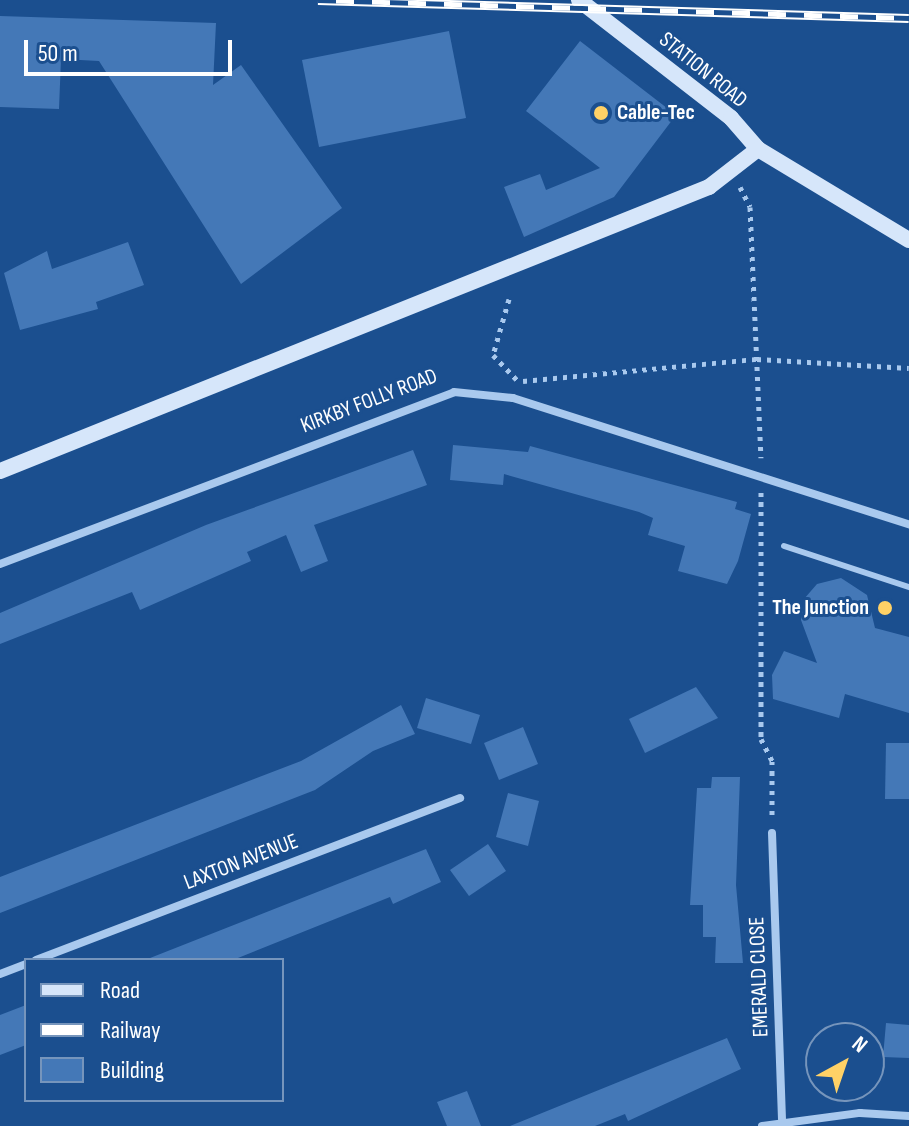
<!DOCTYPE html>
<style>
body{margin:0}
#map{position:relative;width:909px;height:1126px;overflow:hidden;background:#1b4f8f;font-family:"Sofia Sans Condensed",sans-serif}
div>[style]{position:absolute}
.building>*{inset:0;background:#4478b7}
.path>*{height:5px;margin-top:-2.5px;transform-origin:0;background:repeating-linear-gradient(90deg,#a9c9ee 0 4px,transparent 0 10px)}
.lane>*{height:6px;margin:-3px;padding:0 3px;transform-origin:3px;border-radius:3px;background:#a9c9ee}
.street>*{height:8px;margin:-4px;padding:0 4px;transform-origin:4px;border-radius:4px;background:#a9c9ee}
.secondary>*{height:16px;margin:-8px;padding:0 8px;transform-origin:8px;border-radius:8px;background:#d6e6fa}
.rail>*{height:9px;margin-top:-4.5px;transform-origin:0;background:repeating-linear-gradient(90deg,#1b4f8f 0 18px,#fff 0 36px);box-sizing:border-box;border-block:2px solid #fff}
.dots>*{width:22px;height:22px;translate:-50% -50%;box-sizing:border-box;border:4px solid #1b4f8f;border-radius:50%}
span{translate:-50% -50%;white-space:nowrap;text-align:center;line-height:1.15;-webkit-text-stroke:6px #1b4f8f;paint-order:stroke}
.street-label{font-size:22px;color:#fff}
.poi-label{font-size:22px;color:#fff;font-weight:700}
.left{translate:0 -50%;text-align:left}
.right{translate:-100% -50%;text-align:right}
.legend{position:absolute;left:24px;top:958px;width:260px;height:144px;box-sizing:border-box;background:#1b4f8f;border:2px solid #7695bc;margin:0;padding:10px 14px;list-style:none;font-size:24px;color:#fff}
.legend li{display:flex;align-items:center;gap:16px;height:40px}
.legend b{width:40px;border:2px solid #7695bc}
.north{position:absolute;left:805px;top:1022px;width:80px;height:80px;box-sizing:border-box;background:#1b4f8f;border:2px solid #7695bc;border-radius:50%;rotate:40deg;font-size:22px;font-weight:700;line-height:32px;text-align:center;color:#fff}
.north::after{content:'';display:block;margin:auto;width:28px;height:36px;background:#ffd166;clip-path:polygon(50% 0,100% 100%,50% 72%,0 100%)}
.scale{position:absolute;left:24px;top:40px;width:208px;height:36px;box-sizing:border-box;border:4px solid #fff;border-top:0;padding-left:10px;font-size:24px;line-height:28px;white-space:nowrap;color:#fff;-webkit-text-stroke:6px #1b4f8f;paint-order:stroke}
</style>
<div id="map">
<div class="building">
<i style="clip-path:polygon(0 16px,216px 23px,213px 85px,241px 65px,342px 208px,241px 284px,99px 61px,61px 59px,59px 109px,0 107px)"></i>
<i style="clip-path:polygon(449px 31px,466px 118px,319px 147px,302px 60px)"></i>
<i style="clip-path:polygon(580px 41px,676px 115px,614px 197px,524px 237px,504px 187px,540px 174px,546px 190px,600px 168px,526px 111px)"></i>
<i style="clip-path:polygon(128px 242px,144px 285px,96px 302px,98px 309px,20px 330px,4px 273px,47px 251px,52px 269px)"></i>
<i style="clip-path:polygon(453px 445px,528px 452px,530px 446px,737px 502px,735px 509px,751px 514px,738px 561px,727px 584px,678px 571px,685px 546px,648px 535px,653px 518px,639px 512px,504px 474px,503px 485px,450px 480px)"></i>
<i style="clip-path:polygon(413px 450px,427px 485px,314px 525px,328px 561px,301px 572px,286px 535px,247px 552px,251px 561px,140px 610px,132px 592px,0 644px,0 613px,206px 525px)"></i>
<i style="clip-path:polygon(841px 578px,867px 595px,875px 628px,909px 637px,909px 713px,845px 694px,839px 718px,773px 699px,772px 675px,784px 651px,817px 663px,801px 620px,804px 599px,817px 584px)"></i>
<i style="clip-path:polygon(696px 687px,718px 718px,645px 753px,629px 719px)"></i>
<i style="clip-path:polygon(426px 698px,480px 715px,471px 744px,417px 728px)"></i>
<i style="clip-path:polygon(401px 705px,415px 734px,373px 751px,315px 790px,0 913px,0 877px,301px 761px)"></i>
<i style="clip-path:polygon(523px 727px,538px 764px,499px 780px,484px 743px)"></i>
<i style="clip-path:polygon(886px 743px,909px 743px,909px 799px,885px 799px)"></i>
<i style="clip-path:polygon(712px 777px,740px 777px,736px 885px,743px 963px,715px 963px,716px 937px,703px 937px,703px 905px,690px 905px,697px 788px,711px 788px)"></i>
<i style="clip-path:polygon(508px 793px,539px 801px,528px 846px,496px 837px)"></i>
<i style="clip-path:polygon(488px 844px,506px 871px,469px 896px,450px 870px)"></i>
<i style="clip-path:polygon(426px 849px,441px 882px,393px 904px,390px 897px,233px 960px,145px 960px)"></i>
<i style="clip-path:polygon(26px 1005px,26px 1045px,0 1055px,0 1015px)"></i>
<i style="clip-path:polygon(886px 1023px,909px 1025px,909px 1058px,883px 1057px)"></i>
<i style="clip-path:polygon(727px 1038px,741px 1069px,628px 1121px,625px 1114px,595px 1126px,510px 1126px)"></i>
<i style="clip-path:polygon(467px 1091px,481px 1126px,447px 1126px,437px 1102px)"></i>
</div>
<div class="path">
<i style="left:740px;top:187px;width:22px;rotate:63deg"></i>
<i style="left:750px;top:207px;width:251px;rotate:87.5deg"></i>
<i style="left:509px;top:299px;width:58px;rotate:105.9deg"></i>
<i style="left:493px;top:355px;width:36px;rotate:46deg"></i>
<i style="left:523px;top:381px;width:235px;rotate:-5.4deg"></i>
<i style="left:757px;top:359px;width:152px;rotate:3.4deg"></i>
<i style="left:761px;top:492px;width:247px;rotate:90deg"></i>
<i style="left:761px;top:739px;width:25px;rotate:63deg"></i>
<i style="left:772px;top:761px;width:59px;rotate:90deg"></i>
</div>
<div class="lane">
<i style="left:784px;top:546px;width:132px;rotate:18.2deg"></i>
</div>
<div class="street">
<i style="left:0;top:564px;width:485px;rotate:-20.7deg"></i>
<i style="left:454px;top:392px;width:59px;rotate:5.8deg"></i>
<i style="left:513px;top:398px;width:416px;rotate:17.7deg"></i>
<i style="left:772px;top:833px;width:286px;rotate:88deg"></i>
<i style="left:36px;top:960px;width:454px;rotate:-20.9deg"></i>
<i style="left:0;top:974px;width:28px;rotate:-21deg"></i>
<i style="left:762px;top:1126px;width:99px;rotate:-7.6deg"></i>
<i style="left:860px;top:1113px;width:49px;rotate:3.5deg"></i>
</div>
<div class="secondary">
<i style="left:579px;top:0;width:192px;rotate:37.8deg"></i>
<i style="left:731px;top:118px;width:41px;rotate:48.9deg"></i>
<i style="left:758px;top:149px;width:176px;rotate:31.1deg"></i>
<i style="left:0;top:471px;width:764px;rotate:-21.83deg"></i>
<i style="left:709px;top:187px;width:62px;rotate:-37.8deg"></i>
</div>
<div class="rail">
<i style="left:318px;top:0;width:591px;rotate:1.74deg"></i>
</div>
<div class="dots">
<i style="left:601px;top:113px;background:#ffd166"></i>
<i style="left:885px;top:608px;background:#ffd166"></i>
</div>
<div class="street-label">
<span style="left:703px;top:70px;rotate:39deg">STATION ROAD</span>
<span style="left:369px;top:401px;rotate:-21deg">KIRKBY FOLLY ROAD</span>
<span style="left:241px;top:862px;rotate:-21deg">LAXTON AVENUE</span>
<span style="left:759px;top:977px;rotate:-92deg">EMERALD CLOSE</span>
</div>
<div class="poi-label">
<span class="left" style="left:617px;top:113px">Cable-Tec</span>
<span class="right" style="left:869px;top:608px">The Junction</span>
</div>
<ul class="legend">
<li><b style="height:10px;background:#d6e6fa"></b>Road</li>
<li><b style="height:10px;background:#fff"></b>Railway</li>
<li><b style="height:22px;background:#4478b7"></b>Building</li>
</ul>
<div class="north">N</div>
<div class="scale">50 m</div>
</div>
